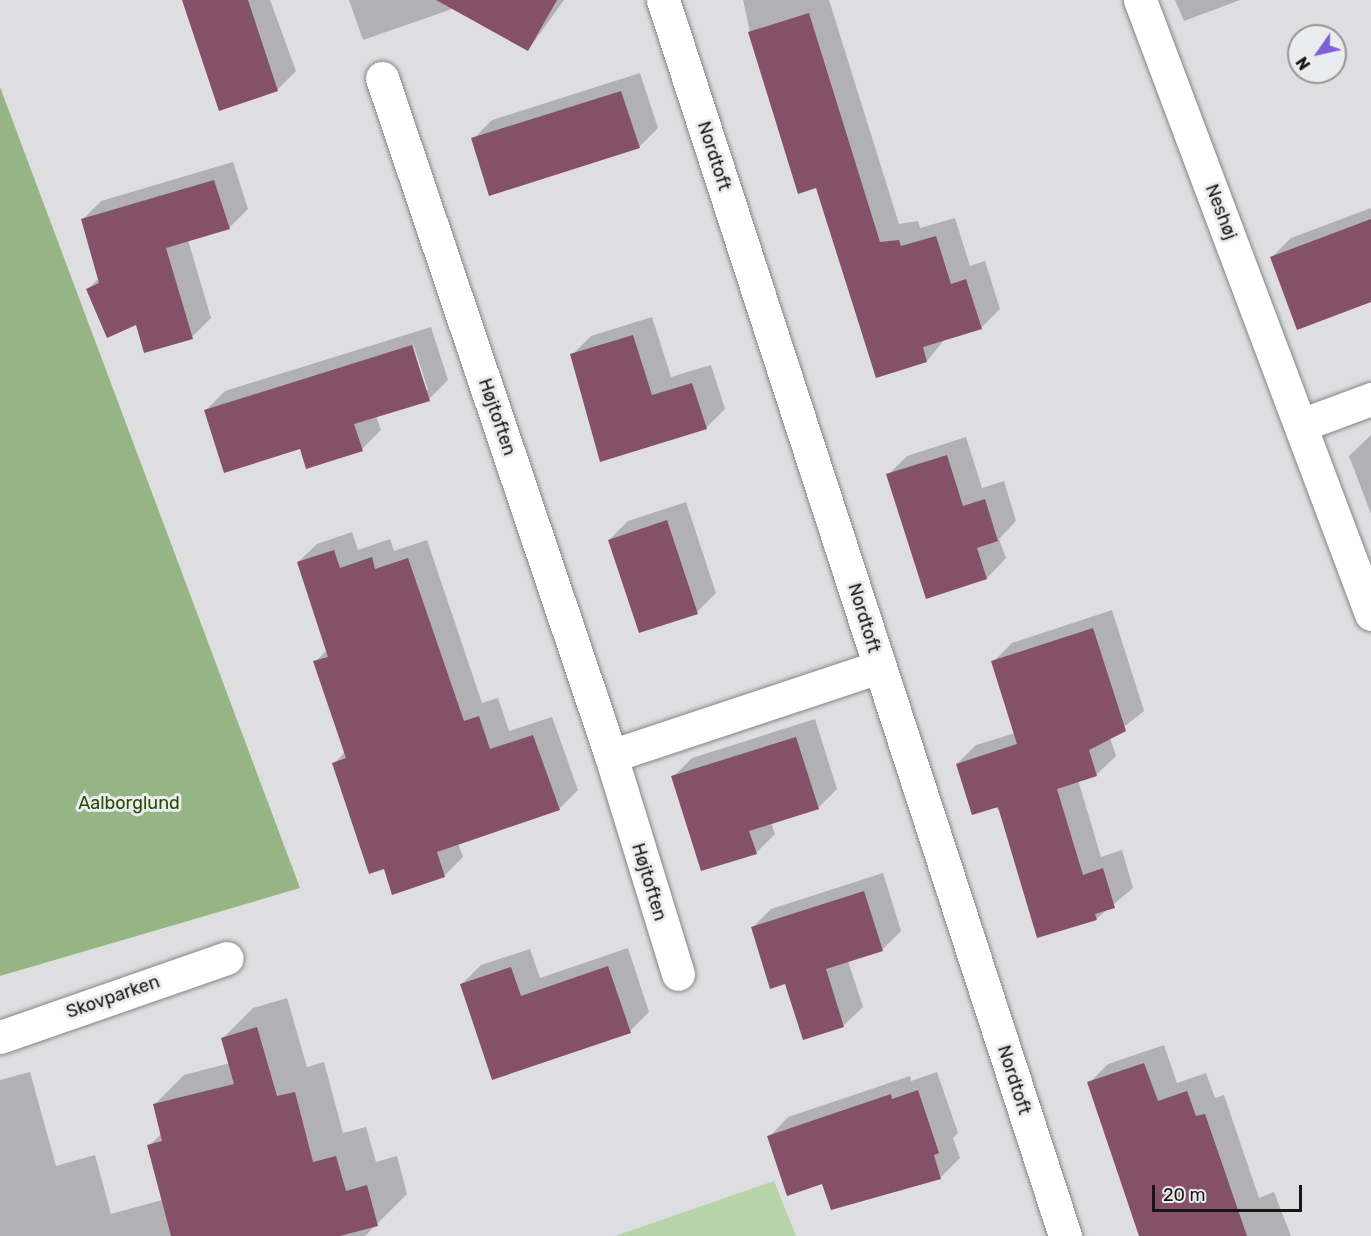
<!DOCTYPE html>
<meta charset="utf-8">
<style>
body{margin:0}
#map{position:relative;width:1371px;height:1236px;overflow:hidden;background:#dedee0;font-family:Rubik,sans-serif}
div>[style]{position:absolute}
.green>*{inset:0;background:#b7d3a8}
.forest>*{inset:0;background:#96b584}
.shadow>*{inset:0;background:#0003}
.building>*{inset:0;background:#855168}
.roads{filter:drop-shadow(0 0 2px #858587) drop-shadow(0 0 2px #858587)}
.street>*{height:33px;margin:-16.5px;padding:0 16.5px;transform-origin:16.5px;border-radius:16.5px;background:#fff}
span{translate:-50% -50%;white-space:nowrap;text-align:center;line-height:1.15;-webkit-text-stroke:6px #ebeced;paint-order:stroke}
.street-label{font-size:18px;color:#161616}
.park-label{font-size:18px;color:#254b01}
.north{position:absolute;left:1287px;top:24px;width:60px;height:60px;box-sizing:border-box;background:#ebeced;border:2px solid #969697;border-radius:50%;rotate:236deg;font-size:16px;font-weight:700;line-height:24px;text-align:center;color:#161616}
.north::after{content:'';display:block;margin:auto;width:21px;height:27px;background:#805ed9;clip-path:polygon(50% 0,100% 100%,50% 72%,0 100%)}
.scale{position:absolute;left:1152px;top:1185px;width:150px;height:27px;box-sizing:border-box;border:3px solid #161616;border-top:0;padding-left:8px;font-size:18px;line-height:21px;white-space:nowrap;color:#161616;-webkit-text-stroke:4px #ebeced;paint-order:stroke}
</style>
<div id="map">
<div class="green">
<i style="clip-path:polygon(774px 1181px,796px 1236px,615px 1236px)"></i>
</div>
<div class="forest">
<i style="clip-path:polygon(0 87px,300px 888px,0 976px)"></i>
</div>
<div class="shadow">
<i style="clip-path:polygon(184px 0,270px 0,296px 71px,277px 90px)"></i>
<i style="clip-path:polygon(349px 0,564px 0,528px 50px,455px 8px,363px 40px)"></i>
<i style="clip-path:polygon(743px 0,829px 0,899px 224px,918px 221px,920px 228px,955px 218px,970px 266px,985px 261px,1000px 309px,981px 328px,945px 339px,927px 361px,817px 186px,750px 32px)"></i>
<i style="clip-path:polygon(1175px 0,1240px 0,1184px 21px)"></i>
<i style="clip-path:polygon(640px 73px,658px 128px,639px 147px,473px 139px,492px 120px)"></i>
<i style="clip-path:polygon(233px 162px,248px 209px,229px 228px,188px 240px,211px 318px,192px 337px,137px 323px,88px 289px,99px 278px,82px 220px,101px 201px)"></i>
<i style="clip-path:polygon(1371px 208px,1371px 301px,1272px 257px,1291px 238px)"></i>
<i style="clip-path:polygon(652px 317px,671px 377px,711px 365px,725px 409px,706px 428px,572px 355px,591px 336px)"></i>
<i style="clip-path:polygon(evenodd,431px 327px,448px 380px,429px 399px,376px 416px,381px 430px,362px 449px,206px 410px,225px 391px,431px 327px,411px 337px,428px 390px,425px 390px,411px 337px)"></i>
<i style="clip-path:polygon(1371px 435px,1371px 514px,1349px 456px)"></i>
<i style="clip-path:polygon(966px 437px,982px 488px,1004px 481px,1016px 521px,999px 539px,1006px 558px,987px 578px,927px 597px,888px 475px,907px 456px)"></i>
<i style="clip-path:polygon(686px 502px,716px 593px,697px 612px,609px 540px,628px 521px)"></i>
<i style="clip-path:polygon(352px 532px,358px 550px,390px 539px,394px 551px,427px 540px,482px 703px,498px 698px,509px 731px,552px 717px,578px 790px,559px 809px,458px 843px,463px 857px,444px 876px,385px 868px,334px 764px,345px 752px,315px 662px,328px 649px,298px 562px,317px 544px)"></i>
<i style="clip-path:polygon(1112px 610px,1144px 711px,1110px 738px,1116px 756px,1096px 775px,1078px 780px,1101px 857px,1122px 850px,1133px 888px,1096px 919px,957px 764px,976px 745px,1015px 733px,993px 662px,1012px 643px)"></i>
<i style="clip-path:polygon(815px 719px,837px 789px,818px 808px,771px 822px,775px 834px,756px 853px,673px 777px,692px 758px)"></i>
<i style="clip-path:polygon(883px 873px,901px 931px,882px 950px,848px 961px,863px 1007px,843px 1026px,786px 982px,752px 928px,771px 909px)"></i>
<i style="clip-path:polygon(628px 948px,649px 1012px,630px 1031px,462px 984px,481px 965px,530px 949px,540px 978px)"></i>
<i style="clip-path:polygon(287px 998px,307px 1067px,324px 1062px,343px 1133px,366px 1127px,376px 1162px,397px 1156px,407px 1194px,365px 1236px,0 1236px,0 1080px,30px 1072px,56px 1166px,95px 1155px,111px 1214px,162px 1200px,149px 1146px,162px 1133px,154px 1105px,184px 1075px,230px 1063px,223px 1038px,253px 1008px)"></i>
<i style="clip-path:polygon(1164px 1045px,1177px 1083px,1206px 1073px,1215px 1098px,1224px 1095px,1259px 1198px,1274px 1192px,1291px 1236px,1178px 1236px,1089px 1083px,1108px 1064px)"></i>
<i style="clip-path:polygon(937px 1072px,958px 1133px,953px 1138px,960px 1158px,941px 1177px,898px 1191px,897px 1187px,823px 1182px,769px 1137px,788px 1117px,910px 1076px,911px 1081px)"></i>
</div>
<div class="building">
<i style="clip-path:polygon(182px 0,248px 0,278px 91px,219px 111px)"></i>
<i style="clip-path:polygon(436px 0,557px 0,528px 51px)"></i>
<i style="clip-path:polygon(809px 13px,880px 242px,899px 240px,901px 246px,936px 236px,951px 284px,966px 279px,982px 329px,923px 347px,927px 362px,876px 378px,816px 188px,798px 194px,748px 32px)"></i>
<i style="clip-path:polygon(621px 91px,640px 148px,489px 196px,471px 138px)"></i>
<i style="clip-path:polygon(214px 180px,230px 229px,166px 248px,193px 339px,144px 353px,136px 325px,107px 338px,86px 289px,99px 283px,81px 219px)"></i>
<i style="clip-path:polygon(1371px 219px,1371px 302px,1297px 330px,1270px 257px)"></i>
<i style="clip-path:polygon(633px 335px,652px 395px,692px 383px,707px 429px,600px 462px,570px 354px)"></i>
<i style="clip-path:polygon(412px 345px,430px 401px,354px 424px,363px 451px,306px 469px,300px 449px,224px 473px,204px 410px)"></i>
<i style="clip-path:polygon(947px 455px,963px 506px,985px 499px,998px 541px,977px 548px,987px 579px,926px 599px,886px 474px)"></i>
<i style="clip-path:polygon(667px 520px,698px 614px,639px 633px,608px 540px)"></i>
<i style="clip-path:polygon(334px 550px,340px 568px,372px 557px,375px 569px,408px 558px,464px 721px,479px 716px,490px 749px,533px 735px,560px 810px,437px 852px,445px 877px,392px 895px,384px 869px,369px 874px,332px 763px,346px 758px,313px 661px,328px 657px,297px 562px)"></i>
<i style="clip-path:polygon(1093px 628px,1126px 731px,1089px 750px,1097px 776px,1057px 789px,1083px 875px,1103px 868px,1115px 908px,1095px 914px,1097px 920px,1037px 938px,998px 807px,972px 815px,956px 764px,1017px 744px,991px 661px)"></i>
<i style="clip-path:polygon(796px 737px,819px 809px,749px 831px,757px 854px,701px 871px,671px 776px)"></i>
<i style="clip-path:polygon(864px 891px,883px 951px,826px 969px,844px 1027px,803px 1040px,785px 984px,770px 989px,751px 927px)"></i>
<i style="clip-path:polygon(608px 966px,631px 1033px,492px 1080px,460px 984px,511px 967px,521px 996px)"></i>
<i style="clip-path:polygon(257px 1027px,277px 1096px,295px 1092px,313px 1162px,336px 1156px,346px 1191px,367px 1185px,378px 1226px,340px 1236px,171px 1236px,147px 1145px,162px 1141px,153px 1104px,234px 1084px,221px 1038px)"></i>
<i style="clip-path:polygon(1144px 1063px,1158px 1101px,1187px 1091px,1196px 1116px,1205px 1114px,1247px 1236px,1139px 1236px,1087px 1082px)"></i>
<i style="clip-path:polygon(918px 1090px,939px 1153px,934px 1155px,941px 1179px,831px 1210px,822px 1184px,787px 1196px,767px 1136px,891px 1094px,892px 1099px)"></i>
</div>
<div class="roads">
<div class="street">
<i style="left:663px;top:0;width:1300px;rotate:71.98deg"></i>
<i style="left:1140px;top:0;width:656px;rotate:69.38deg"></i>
<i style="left:382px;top:78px;width:716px;rotate:71.34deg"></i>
<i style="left:611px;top:756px;width:228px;rotate:72.9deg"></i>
<i style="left:1301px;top:425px;width:75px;rotate:-20.4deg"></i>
<i style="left:611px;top:756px;width:282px;rotate:-18.4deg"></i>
<i style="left:0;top:1037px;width:240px;rotate:-19.2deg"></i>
</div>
</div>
<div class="street-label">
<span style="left:714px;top:156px;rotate:72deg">Nordtoft</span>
<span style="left:1221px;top:212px;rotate:69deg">Neshøj</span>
<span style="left:497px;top:417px;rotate:71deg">Højtoften</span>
<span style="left:864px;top:618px;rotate:73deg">Nordtoft</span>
<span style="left:649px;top:882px;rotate:73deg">Højtoften</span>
<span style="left:113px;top:997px;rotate:-19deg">Skovparken</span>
<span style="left:1014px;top:1080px;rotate:72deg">Nordtoft</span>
</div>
<div class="park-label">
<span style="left:129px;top:803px">Aalborglund</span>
</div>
<div class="north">N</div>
<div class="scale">20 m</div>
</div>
